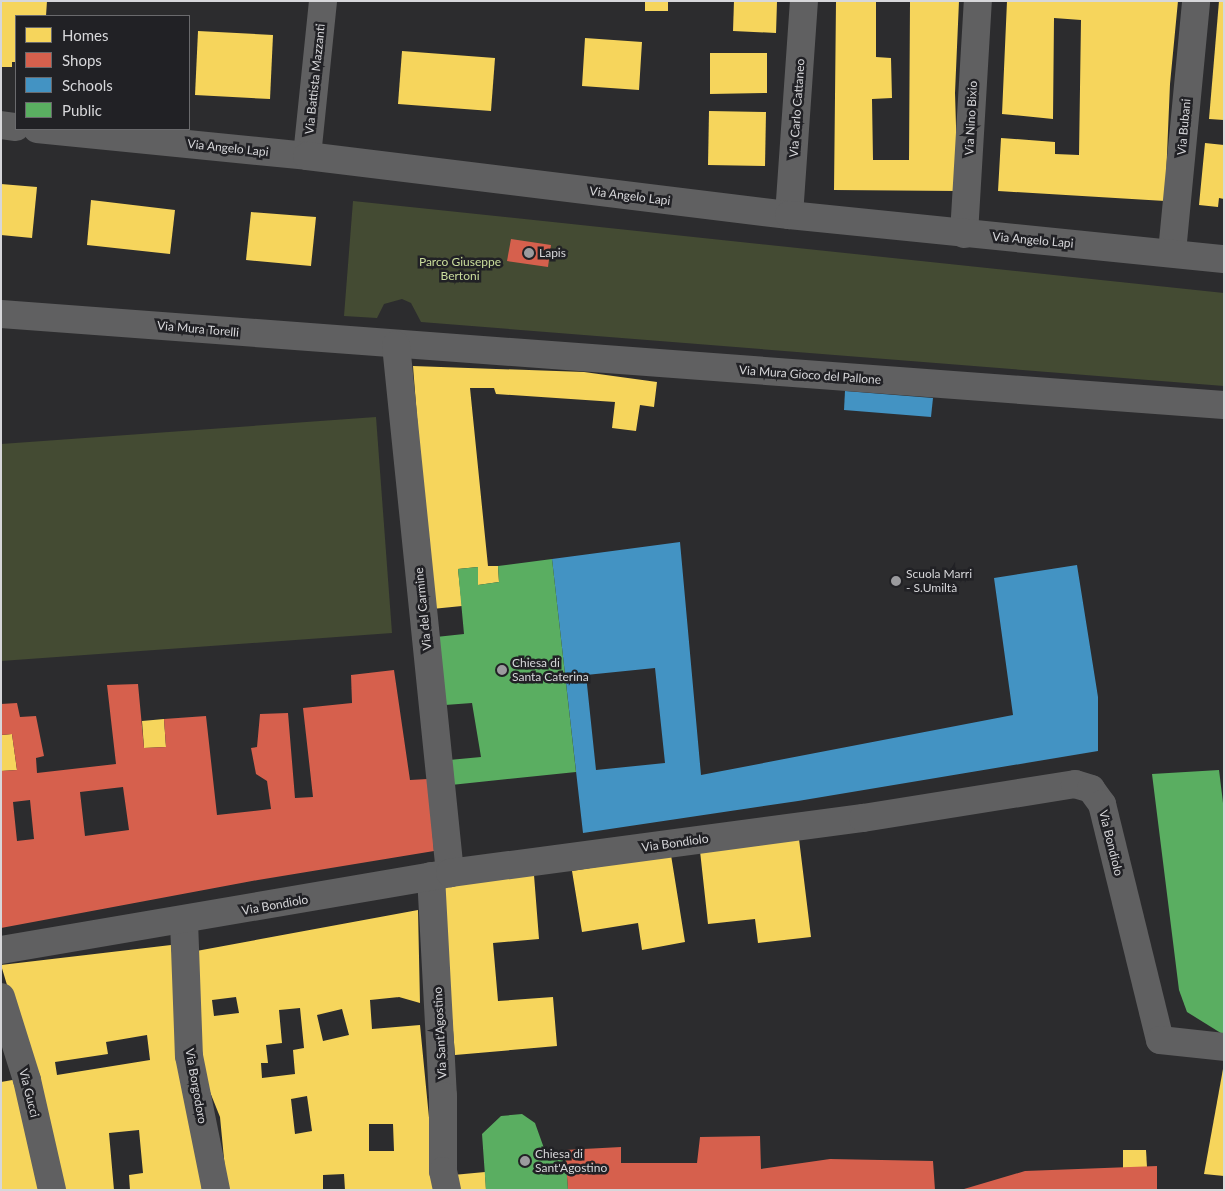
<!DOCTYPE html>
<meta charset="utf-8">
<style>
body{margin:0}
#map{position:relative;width:1225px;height:1191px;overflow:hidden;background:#2c2c2e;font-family:Lato,sans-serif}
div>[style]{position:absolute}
.green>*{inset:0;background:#444b33}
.homes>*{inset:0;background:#f6d55c}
.shops>*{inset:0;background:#d6604d}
.schools>*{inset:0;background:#4393c3}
.public>*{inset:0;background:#5aae61}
.minor>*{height:28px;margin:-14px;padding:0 14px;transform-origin:14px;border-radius:14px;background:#606061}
.tertiary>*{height:28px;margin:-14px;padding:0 14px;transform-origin:14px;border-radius:14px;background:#606061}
.dots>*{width:14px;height:14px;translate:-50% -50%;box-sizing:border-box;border:2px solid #212125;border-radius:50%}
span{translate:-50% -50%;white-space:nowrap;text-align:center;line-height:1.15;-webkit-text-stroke:5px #212125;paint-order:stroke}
.street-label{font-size:12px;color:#d7d7da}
.poi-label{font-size:12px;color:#d7d7da}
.left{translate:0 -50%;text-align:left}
.park-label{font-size:12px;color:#cadd9c}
.frame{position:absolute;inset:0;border:2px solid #d7d7da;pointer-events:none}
.legend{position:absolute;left:15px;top:15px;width:175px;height:115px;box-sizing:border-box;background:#212125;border:1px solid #6a6a6d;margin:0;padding:6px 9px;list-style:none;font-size:15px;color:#d7d7da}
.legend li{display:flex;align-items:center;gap:10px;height:25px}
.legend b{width:25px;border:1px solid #6a6a6d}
</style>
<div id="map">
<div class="green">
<i style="clip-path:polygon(353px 201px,1224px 293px,1224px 386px,421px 322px,411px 303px,402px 299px,384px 304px,377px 318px,344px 316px)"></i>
<i style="clip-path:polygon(376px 417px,392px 633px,1px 661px,1px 444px)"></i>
</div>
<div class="homes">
<i style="clip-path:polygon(1px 1px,47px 1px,46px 16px,16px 16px,16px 62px,12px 62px,12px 67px,1px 67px)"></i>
<i style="clip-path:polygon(645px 1px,668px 1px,668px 11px,645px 11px)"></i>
<i style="clip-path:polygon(734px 1px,777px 1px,776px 33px,733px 31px)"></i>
<i style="clip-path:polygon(836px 1px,876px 1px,876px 57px,891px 58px,892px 98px,872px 99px,873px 160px,909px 160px,910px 1px,959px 1px,955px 93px,958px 191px,834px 190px)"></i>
<i style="clip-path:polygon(1007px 1px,1178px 1px,1170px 84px,1165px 201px,998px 191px,1001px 138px,1055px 142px,1055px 154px,1079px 155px,1081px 20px,1054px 18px,1053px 119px,1002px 114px)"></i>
<i style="clip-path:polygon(1219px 1px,1224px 1px,1224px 120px,1209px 119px)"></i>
<i style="clip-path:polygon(198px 31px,273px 35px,270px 99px,195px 95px)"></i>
<i style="clip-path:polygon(585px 38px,642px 42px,639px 90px,582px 86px)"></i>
<i style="clip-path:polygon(402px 51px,495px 58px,491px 111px,398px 104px)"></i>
<i style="clip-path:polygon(710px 53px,767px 53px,767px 93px,710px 94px)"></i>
<i style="clip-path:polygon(709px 111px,766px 112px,765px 166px,708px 165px)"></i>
<i style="clip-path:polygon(1205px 143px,1224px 145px,1224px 199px,1219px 198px,1218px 207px,1199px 205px)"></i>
<i style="clip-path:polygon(1px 184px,37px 187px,32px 238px,1px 235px)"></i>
<i style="clip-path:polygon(91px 200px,175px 210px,170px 254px,87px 245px)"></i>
<i style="clip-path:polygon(251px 212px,316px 217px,311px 266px,246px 260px)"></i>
<i style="clip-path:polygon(413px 366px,584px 372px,657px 382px,654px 407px,640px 405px,636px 431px,612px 428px,615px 402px,496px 394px,494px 388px,470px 388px,488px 566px,498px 566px,499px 582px,478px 585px,478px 567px,458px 569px,462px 606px,432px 609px)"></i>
<i style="clip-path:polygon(164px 719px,166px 747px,144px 748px,142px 721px)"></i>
<i style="clip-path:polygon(12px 734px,17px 770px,1px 771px,1px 735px)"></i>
<i style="clip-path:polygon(799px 839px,811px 937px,758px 943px,755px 919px,708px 924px,700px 851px)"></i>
<i style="clip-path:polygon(671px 855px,685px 942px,642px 950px,638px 923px,582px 932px,572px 871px)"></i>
<i style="clip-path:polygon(534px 875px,539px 939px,493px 943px,498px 1001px,553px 997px,557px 1046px,455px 1055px,441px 883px)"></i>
<i style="clip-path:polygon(evenodd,418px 910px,420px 1003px,399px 997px,370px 1000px,372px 1029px,420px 1025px,436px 1190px,345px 1190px,344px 1174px,323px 1175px,323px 1190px,227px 1190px,220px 1117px,194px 1052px,191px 952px,418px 910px,236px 997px,239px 1013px,214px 1016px,212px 1000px,236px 997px,418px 910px,300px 1008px,304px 1048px,293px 1050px,295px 1074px,262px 1078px,261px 1063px,268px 1063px,266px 1045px,282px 1043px,279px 1010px,300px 1008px,418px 910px,342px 1009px,349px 1035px,323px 1041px,317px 1015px,342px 1009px,418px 910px,307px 1096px,312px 1131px,295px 1134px,291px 1099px,307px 1096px,418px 910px,369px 1124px,393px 1124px,394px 1151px,369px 1151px,369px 1124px)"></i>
<i style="clip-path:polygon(evenodd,171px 945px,202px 1190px,130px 1190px,129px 1175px,143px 1173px,139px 1130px,109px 1133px,114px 1190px,59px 1190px,35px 1078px,1px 965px,171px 945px,147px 1035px,150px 1060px,57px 1075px,55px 1062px,108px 1054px,106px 1042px,147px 1035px)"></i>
<i style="clip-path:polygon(1223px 1069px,1224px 1069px,1224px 1176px,1204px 1174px)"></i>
<i style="clip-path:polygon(18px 1079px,45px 1190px,1px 1190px,1px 1082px)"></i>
<i style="clip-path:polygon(1123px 1150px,1146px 1150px,1147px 1167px,1123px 1168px)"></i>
<i style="clip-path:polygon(485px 1172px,486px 1190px,454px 1190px,453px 1175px)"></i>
</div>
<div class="shops">
<i style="clip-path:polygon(511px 239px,551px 245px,548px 267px,507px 261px)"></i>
<i style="clip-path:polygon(evenodd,394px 670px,410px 780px,428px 779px,434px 851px,258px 880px,1px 928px,1px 771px,17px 770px,12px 734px,1px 735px,1px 704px,17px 703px,20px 717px,36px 716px,44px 756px,36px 758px,37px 773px,116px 764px,107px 685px,138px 684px,144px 748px,166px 747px,164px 719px,206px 716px,217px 815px,271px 809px,267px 781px,256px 774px,251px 748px,257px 747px,260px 714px,288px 713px,295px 798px,313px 797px,303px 708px,352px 703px,351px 675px,394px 670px,123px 787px,129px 830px,85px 836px,80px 792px,123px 787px,394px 670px,30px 800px,34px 839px,17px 841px,13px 802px,30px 800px)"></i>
<i style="clip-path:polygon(760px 1136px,761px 1169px,830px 1159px,933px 1161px,935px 1190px,568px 1190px,565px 1150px,621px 1147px,621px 1163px,697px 1163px,700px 1137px)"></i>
<i style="clip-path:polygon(1157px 1166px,1157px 1190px,964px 1189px,1025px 1171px)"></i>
</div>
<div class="schools">
<i style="clip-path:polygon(845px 391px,933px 398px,931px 417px,844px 410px)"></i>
<i style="clip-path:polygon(evenodd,680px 542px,701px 775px,1013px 715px,994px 578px,1077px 565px,1098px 697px,1098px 751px,798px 801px,583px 833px,552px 559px,680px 542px,655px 668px,665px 763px,596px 770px,586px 675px,655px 668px)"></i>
</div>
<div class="public">
<i style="clip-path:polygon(552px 559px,576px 772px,451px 785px,449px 760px,481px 757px,472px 703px,445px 705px,436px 637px,464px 634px,458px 569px,478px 567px,478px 585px,499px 582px,498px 566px)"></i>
<i style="clip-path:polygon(1219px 770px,1224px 811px,1224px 1035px,1187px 1012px,1179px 990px,1152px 774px)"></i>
<i style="clip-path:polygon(522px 1114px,535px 1123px,545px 1151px,565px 1150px,568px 1190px,486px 1190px,482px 1134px,501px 1116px)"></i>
</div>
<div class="minor">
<i style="left:307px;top:156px;width:156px;rotate:-84.1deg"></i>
<i style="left:789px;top:215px;width:215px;rotate:-86deg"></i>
<i style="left:964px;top:234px;width:233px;rotate:-86.6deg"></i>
<i style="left:1172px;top:252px;width:252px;rotate:-84.5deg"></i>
<i style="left:1px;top:314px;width:1226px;rotate:4.26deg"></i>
<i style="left:396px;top:345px;width:531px;rotate:84.16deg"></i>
<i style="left:431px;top:876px;width:220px;rotate:86.9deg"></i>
<i style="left:443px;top:1096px;width:75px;rotate:90deg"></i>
<i style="left:443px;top:1171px;width:19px;rotate:78deg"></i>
<i style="left:184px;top:921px;width:135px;rotate:87.9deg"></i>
<i style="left:189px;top:1056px;width:137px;rotate:78.6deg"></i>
<i style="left:1px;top:950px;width:456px;rotate:-9.7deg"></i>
<i style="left:450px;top:873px;width:417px;rotate:-7.6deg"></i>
<i style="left:863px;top:818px;width:215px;rotate:-9.1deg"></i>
<i style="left:1075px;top:784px;width:17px;rotate:17deg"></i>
<i style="left:1091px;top:789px;width:19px;rotate:54deg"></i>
<i style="left:1102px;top:804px;width:243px;rotate:76.2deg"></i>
<i style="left:1160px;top:1040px;width:64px;rotate:6.2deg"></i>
<i style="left:1px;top:997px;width:87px;rotate:72.6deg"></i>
<i style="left:27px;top:1080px;width:113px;rotate:77.2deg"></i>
</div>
<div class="tertiary">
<i style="left:1px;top:125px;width:15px;rotate:8deg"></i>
<i style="left:37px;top:129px;width:271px;rotate:5.7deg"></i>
<i style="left:307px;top:156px;width:486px;rotate:7deg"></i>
<i style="left:789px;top:215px;width:437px;rotate:5.8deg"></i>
</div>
<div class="dots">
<i style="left:529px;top:253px;background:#9b9b9e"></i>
<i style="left:896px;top:581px;background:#9b9b9e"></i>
<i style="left:502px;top:670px;background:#9b9b9e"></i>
<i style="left:525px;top:1161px;background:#9b9b9e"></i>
</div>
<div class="street-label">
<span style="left:315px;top:79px;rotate:-84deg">Via Battista Mazzanti</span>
<span style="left:797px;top:108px;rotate:-86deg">Via Carlo Cattaneo</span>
<span style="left:971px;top:118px;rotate:-87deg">Via Nino Bixio</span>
<span style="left:1184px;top:127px;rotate:-85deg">Via Bubani</span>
<span style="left:228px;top:148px;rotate:6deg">Via Angelo Lapi</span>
<span style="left:630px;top:196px;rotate:7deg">Via Angelo Lapi</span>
<span style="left:1033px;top:240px;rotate:5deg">Via Angelo Lapi</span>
<span style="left:198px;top:329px;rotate:5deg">Via Mura Torelli</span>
<span style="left:810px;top:375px;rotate:4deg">Via Mura Gioco del Pallone</span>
<span style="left:423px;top:609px;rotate:-96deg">Via del Carmine</span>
<span style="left:675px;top:843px;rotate:-8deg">Via Bondiolo</span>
<span style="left:1111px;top:843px;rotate:76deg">Via Bondiolo</span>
<span style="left:275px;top:905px;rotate:-10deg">Via Bondiolo</span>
<span style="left:440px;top:1033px;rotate:-93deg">Via Sant'Agostino</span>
<span style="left:196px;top:1086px;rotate:80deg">Via Borgodoro</span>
<span style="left:29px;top:1093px;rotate:76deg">Via Gucci</span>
</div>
<div class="poi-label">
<span class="left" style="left:539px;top:253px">Lapis</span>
<span class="left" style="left:906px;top:581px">Scuola Marri<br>- S.Umiltà</span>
<span class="left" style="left:512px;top:670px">Chiesa di<br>Santa Caterina</span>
<span class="left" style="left:535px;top:1161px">Chiesa di<br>Sant'Agostino</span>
</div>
<div class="park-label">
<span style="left:460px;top:269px">Parco Giuseppe<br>Bertoni</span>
</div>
<div class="frame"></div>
<ul class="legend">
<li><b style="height:14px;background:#f6d55c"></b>Homes</li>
<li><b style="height:14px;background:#d6604d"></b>Shops</li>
<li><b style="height:14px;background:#4393c3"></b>Schools</li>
<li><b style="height:14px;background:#5aae61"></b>Public</li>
</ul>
</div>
